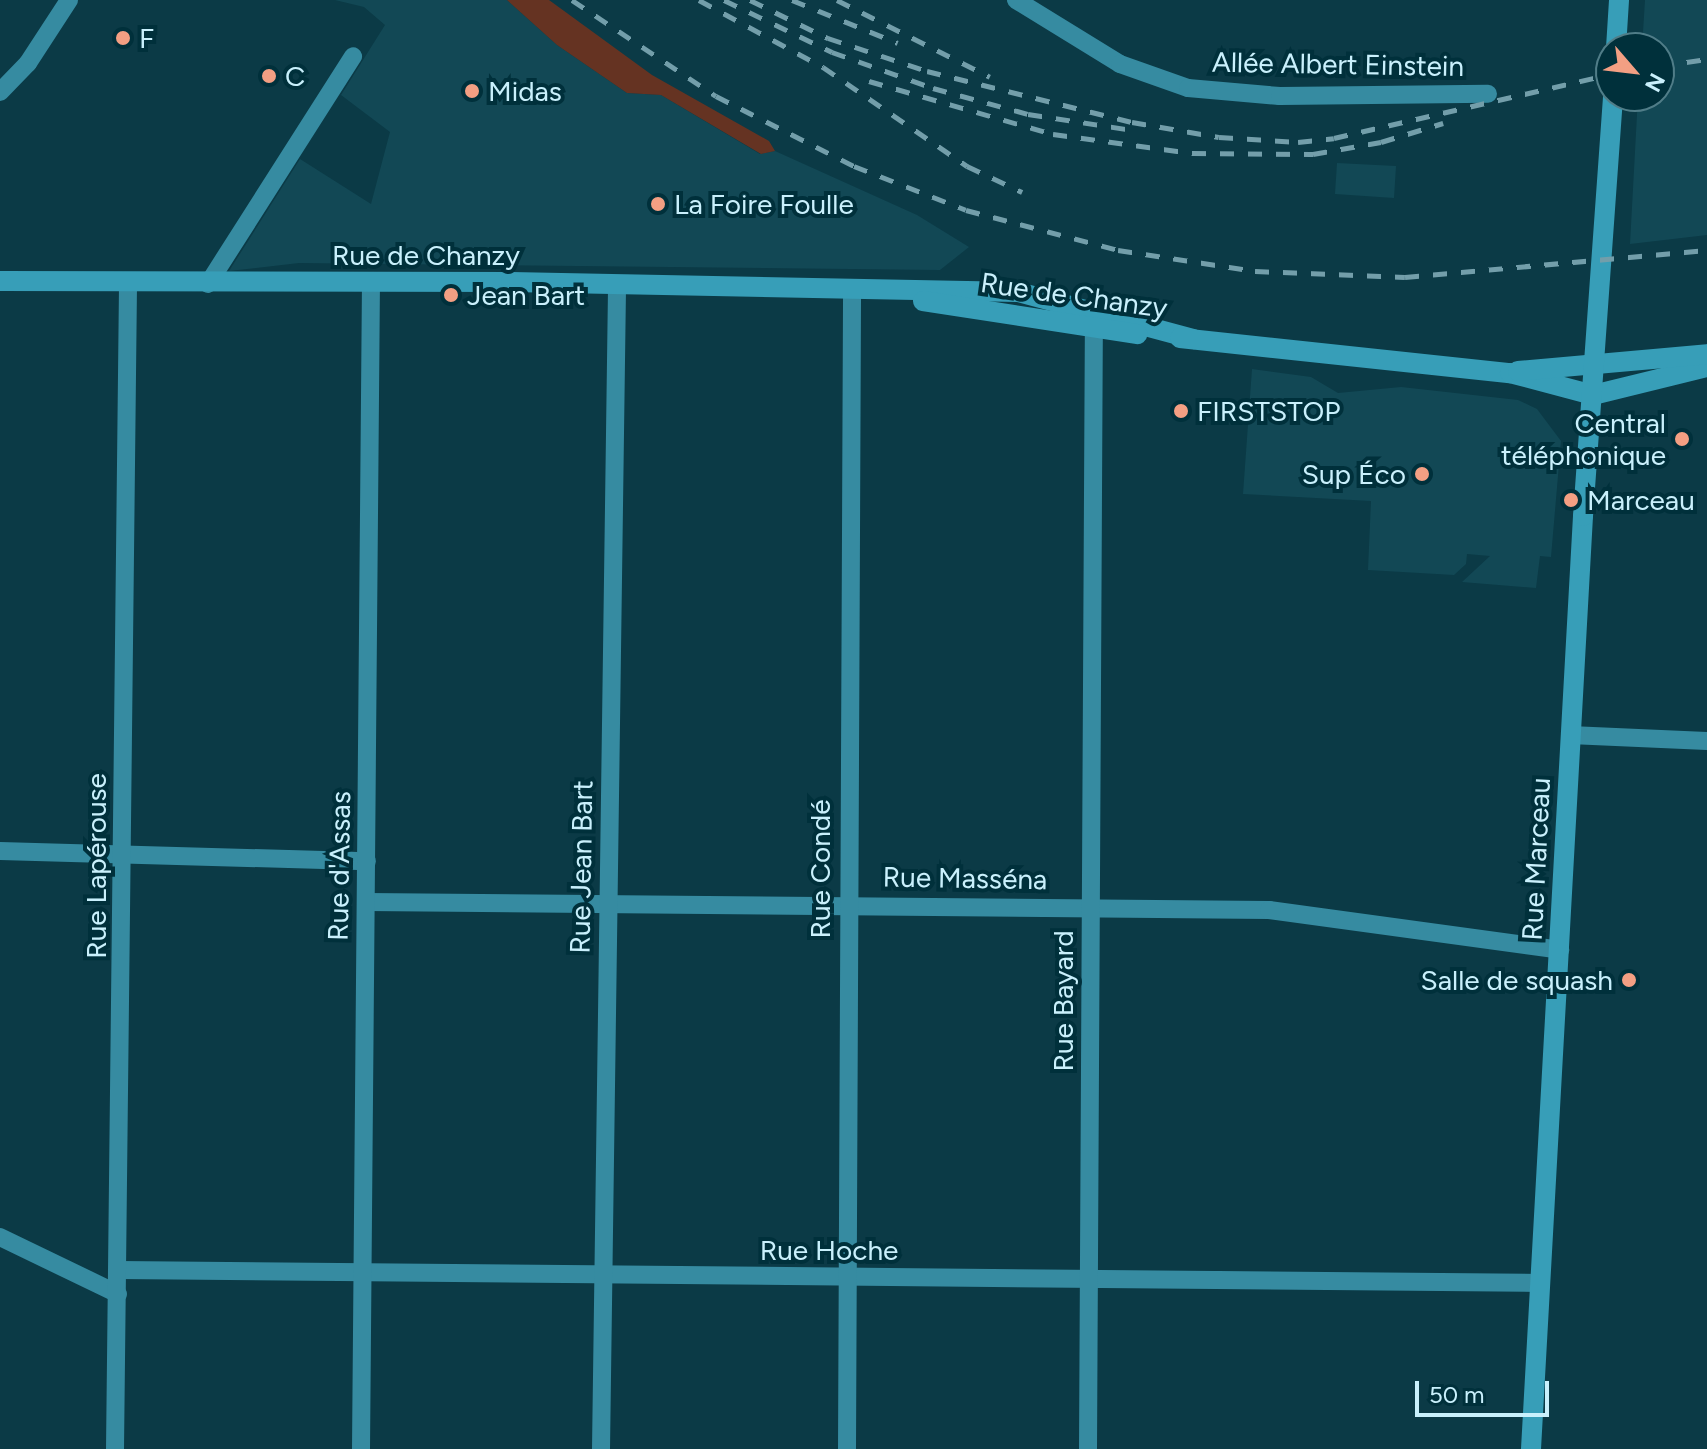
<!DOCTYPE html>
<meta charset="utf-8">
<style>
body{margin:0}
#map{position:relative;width:1707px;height:1449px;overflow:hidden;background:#0b3a46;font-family:Figtree,sans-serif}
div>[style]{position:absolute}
.built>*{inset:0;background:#124855}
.green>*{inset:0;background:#653322}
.minor>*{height:18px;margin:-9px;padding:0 9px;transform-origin:9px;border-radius:9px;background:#368ba1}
.secondary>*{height:20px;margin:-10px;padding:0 10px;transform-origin:10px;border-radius:10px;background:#379eb8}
.rail>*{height:5px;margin-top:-2.5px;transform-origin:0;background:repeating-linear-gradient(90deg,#739eaa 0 14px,transparent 0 28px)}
.dots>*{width:22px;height:22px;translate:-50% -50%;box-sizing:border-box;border:4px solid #00303b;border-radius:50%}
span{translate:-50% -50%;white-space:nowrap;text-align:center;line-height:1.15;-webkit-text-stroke:8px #00303b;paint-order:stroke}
.poi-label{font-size:28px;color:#c9f0fc}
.left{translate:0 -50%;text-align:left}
.right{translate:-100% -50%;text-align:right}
.street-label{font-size:28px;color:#c9f0fc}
.north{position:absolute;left:1595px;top:32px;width:80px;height:80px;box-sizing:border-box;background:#00303b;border:2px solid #507d88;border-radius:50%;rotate:118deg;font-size:22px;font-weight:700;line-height:32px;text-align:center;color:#c9f0fc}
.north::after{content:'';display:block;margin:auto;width:28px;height:36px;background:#f39f83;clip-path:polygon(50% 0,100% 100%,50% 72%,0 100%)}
.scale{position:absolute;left:1415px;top:1381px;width:134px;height:36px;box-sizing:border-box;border:4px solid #c9f0fc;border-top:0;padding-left:10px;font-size:24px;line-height:28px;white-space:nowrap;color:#c9f0fc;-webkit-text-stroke:6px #00303b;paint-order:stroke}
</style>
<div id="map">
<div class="built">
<i style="clip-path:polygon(335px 0,507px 0,557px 45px,627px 93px,661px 95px,760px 154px,775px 151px,917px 215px,969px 247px,940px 270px,299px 263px,229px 271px,300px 159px,371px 204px,390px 132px,341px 95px,385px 25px,364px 7px)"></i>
<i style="clip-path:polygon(1645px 0,1707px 0,1707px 235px,1630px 244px,1638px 96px,1659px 96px,1659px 48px,1642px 48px)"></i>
<i style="clip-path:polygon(1337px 163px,1396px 166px,1394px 198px,1335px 194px)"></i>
<i style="clip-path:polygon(1252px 369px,1311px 377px,1338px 393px,1401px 387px,1518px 400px,1537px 409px,1561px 441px,1551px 557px,1540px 556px,1536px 588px,1462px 582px,1490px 556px,1467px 554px,1466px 564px,1454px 575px,1368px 570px,1371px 501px,1243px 494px)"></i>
</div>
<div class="green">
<i style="clip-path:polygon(507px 0,549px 0,652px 75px,769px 141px,775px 151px,761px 154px,661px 95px,627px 93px,557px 45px)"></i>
</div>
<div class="minor">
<i style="left:1016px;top:0;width:122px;rotate:31.6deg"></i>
<i style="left:1120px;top:64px;width:72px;rotate:19.4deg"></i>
<i style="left:1188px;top:88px;width:92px;rotate:5deg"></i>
<i style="left:1280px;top:96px;width:208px;rotate:-0.6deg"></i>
<i style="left:0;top:92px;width:40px;rotate:-46deg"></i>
<i style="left:28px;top:63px;width:75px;rotate:-56.9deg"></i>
<i style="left:208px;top:284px;width:270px;rotate:-57.5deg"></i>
<i style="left:1570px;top:735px;width:137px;rotate:2.5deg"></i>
<i style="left:0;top:851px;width:367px;rotate:1.6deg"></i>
<i style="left:366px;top:902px;width:903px;rotate:0.51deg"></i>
<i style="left:1269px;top:910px;width:294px;rotate:7.8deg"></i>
<i style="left:0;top:1237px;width:131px;rotate:25.8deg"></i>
<i style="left:118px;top:1270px;width:1422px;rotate:0.52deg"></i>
<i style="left:115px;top:1449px;width:1165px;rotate:-89.36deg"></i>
<i style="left:361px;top:1449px;width:1165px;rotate:-89.51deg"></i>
<i style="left:601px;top:1449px;width:1164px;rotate:-89.21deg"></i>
<i style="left:847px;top:1449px;width:1159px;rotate:-89.75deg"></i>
<i style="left:1088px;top:1449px;width:1134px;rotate:-89.7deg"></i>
</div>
<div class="secondary">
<i style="left:1616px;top:48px;width:48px;rotate:-86.4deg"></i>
<i style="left:0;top:281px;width:511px;rotate:0.11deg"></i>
<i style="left:511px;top:282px;width:507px;rotate:1.13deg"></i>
<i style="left:1018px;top:292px;width:182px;rotate:15deg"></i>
<i style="left:923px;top:301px;width:217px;rotate:8.8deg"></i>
<i style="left:1180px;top:338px;width:332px;rotate:6.1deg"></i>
<i style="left:1510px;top:373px;width:86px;rotate:14.8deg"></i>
<i style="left:1593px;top:395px;width:117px;rotate:-13.8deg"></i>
<i style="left:1518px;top:371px;width:190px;rotate:-5.1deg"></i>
<i style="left:1531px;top:1449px;width:934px;rotate:-86.81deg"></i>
<i style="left:1583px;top:516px;width:421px;rotate:-85.9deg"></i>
</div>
<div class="rail">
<i style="left:572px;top:0;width:173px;rotate:33.7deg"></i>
<i style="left:716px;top:96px;width:155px;rotate:26.9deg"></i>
<i style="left:854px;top:166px;width:120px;rotate:21.4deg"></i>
<i style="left:966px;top:210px;width:157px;rotate:14.7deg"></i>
<i style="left:1118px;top:250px;width:139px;rotate:8.7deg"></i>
<i style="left:1255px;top:271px;width:150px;rotate:2.3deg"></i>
<i style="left:1405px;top:277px;width:303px;rotate:-5.1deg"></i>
<i style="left:699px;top:0;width:141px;rotate:28.4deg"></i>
<i style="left:823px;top:67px;width:175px;rotate:34.5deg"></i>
<i style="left:967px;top:166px;width:61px;rotate:25.3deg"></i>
<i style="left:724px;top:0;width:120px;rotate:25.7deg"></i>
<i style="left:832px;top:52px;width:107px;rotate:19.6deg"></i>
<i style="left:933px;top:88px;width:98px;rotate:15.3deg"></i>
<i style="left:1028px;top:114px;width:105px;rotate:8.7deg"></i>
<i style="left:750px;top:0;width:87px;rotate:26deg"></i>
<i style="left:828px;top:38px;width:104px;rotate:18.4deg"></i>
<i style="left:927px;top:71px;width:211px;rotate:14deg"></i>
<i style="left:1132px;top:122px;width:88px;rotate:9.8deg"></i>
<i style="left:1219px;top:137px;width:79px;rotate:3.6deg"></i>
<i style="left:1298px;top:142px;width:36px;rotate:-6deg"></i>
<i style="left:1334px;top:138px;width:267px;rotate:-13deg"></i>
<i style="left:792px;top:0;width:114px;rotate:22.1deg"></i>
<i style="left:837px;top:0;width:171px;rotate:26.7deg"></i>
<i style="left:1659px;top:66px;width:49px;rotate:-8.3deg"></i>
<i style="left:869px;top:81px;width:191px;rotate:16.1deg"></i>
<i style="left:1053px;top:134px;width:140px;rotate:7.8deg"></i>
<i style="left:1192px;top:153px;width:121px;rotate:0.5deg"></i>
<i style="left:1313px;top:154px;width:69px;rotate:-10deg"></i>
<i style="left:1381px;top:142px;width:65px;rotate:-17deg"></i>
</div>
<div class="dots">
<i style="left:123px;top:38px;background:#f39f83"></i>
<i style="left:269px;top:76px;background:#f39f83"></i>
<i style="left:472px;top:91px;background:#f39f83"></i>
<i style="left:658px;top:204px;background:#f39f83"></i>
<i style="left:451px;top:295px;background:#f39f83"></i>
<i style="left:1181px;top:411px;background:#f39f83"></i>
<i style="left:1682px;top:439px;background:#f39f83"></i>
<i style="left:1422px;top:474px;background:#f39f83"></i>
<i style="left:1571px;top:500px;background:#f39f83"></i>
<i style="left:1629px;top:980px;background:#f39f83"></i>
</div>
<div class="poi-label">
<span class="left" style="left:139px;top:38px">F</span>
<span class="left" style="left:285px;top:76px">C</span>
<span class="left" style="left:488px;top:91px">Midas</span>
<span class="left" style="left:674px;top:204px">La Foire Foulle</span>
<span class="left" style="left:467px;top:295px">Jean Bart</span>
<span class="left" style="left:1197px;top:411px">FIRSTSTOP</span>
<span class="right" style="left:1666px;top:439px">Central<br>téléphonique</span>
<span class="right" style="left:1406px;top:474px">Sup Éco</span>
<span class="left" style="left:1587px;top:500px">Marceau</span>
<span class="right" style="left:1613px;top:980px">Salle de squash</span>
</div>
<div class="street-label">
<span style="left:1338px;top:64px;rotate:1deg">Allée Albert Einstein</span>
<span style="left:426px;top:255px">Rue de Chanzy</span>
<span style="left:1074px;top:295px;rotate:8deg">Rue de Chanzy</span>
<span style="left:1536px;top:859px;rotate:-87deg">Rue Marceau</span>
<span style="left:96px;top:866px;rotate:-90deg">Rue Lapérouse</span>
<span style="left:339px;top:866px;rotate:-89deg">Rue d'Assas</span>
<span style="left:581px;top:867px;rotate:-89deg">Rue Jean Bart</span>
<span style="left:820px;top:869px;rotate:-90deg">Rue Condé</span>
<span style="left:965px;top:878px;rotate:1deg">Rue Masséna</span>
<span style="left:1063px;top:1001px;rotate:-90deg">Rue Bayard</span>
<span style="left:829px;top:1250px">Rue Hoche</span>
</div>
<div class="north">N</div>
<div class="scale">50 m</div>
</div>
